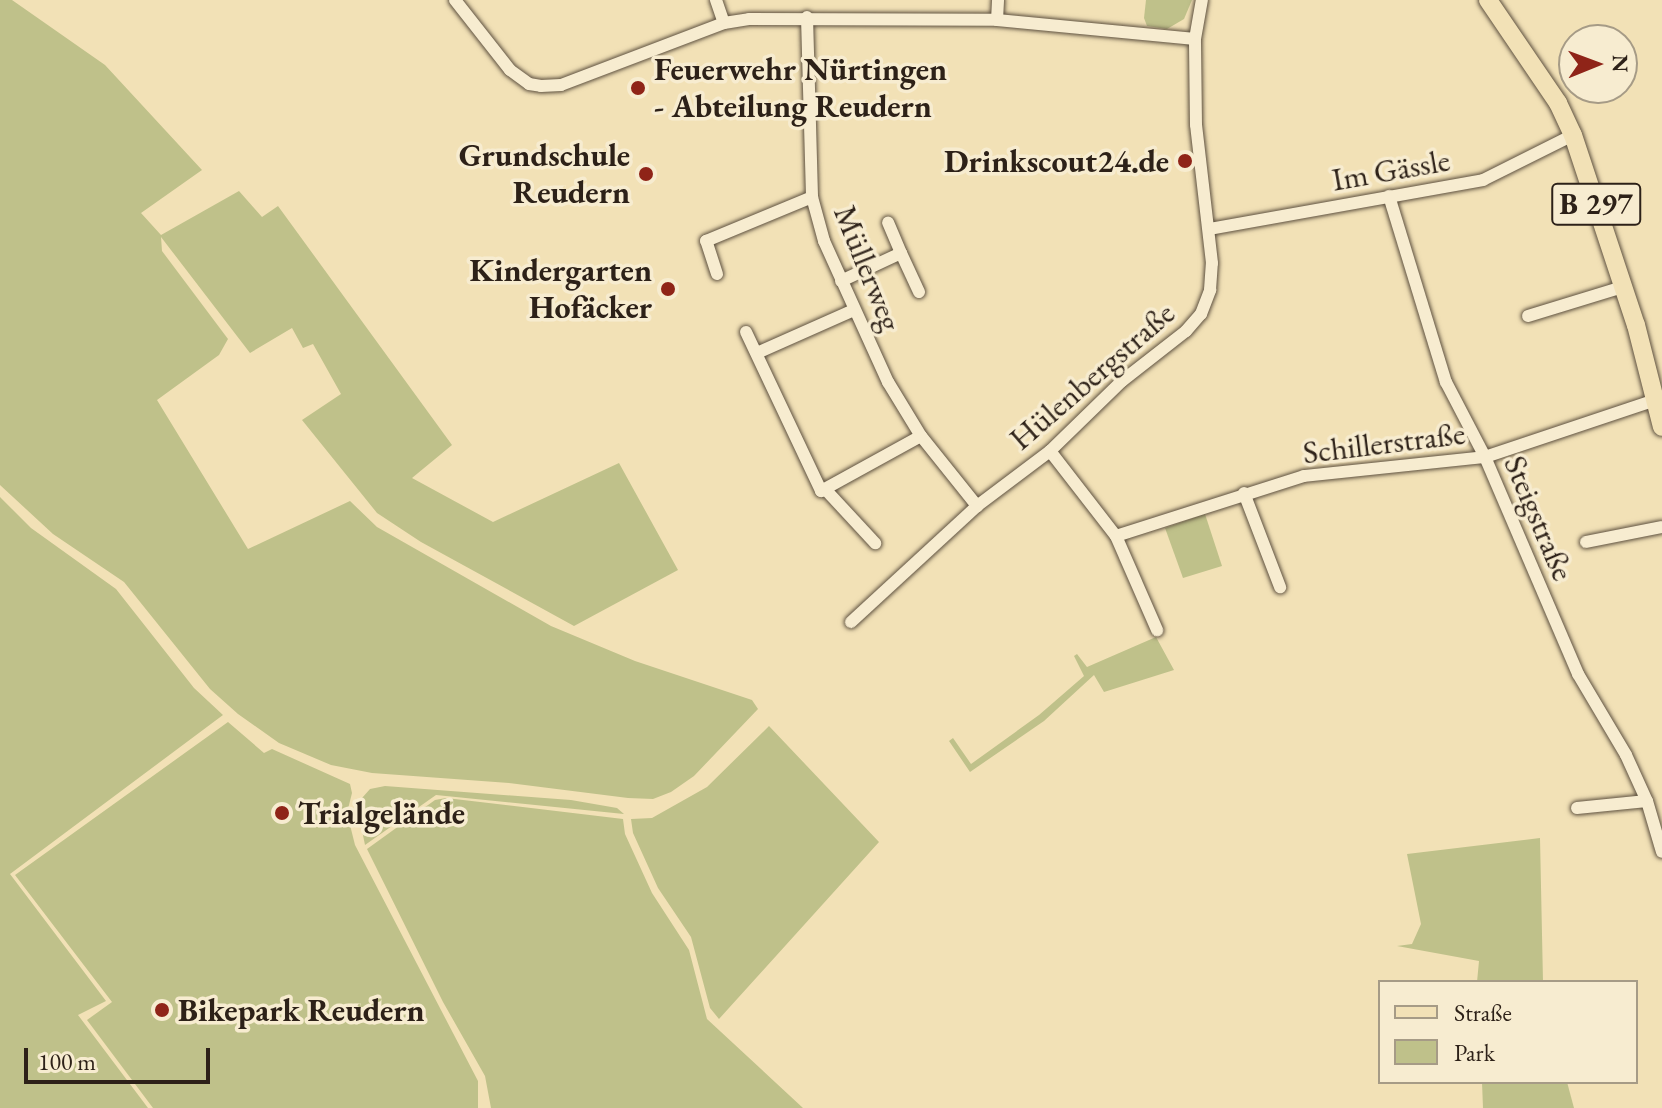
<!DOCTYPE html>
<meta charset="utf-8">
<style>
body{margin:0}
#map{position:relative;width:1662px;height:1108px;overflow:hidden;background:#f2e1b6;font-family:"EB Garamond",serif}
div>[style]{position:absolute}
.green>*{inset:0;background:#bfc18a}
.roads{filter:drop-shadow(0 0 2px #5e5140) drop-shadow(0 0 2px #5e5140)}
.minor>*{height:12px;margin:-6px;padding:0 6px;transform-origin:6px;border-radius:6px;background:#f7ecd0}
.primary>*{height:18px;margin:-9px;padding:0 9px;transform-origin:9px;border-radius:9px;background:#f2e1b6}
.dots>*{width:22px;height:22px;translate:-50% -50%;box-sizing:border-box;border:4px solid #f7ecd0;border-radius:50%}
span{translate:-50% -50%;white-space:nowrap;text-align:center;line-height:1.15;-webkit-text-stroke:7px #f7ecd0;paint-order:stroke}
.shield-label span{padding:2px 6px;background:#f7ecd0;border:2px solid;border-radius:6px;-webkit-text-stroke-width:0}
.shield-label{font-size:30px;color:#2d2118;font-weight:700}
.poi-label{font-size:32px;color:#2d2118;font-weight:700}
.left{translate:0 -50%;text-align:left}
.right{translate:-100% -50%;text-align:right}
.street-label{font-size:32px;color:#2d2118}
.legend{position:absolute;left:1378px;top:980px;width:260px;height:104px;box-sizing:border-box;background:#f7ecd0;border:2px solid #a69b86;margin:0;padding:10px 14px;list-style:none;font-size:24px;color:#2d2118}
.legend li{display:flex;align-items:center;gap:16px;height:40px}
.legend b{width:40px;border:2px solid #a69b86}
.north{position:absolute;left:1558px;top:24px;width:80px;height:80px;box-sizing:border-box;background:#f7ecd0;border:2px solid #a69b86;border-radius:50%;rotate:89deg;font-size:22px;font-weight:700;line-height:32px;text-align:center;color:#2d2118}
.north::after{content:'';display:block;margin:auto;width:28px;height:36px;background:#8f2418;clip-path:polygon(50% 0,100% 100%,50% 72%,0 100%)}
.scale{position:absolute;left:24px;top:1048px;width:186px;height:36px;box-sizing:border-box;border:4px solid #2d2118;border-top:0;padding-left:10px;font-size:24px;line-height:28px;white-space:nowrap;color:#2d2118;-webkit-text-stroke:6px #f7ecd0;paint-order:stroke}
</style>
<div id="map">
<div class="green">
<i style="clip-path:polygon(0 0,12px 0,105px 65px,202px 170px,141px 213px,161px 235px,239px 191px,262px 217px,278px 206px,452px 445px,412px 478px,493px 522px,619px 463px,678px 570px,574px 626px,421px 542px,377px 513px,302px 420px,341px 394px,313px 344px,303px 348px,292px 328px,250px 353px,161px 237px,162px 251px,228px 339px,219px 355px,157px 400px,248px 549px,350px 501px,377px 527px,551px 626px,635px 661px,752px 700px,758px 709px,694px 776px,671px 792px,653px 799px,628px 798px,509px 783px,372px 773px,331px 765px,279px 743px,238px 714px,210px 689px,124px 582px,53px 534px,0 485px)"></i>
<i style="clip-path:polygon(1146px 0,1192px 0,1184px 19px,1167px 29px,1147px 26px,1144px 18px)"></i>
<i style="clip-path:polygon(0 497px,31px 528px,116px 589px,194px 688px,223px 715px,10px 874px,106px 1001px,78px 1015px,148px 1108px,0 1108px)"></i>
<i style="clip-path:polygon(1205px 514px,1222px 566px,1183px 578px,1165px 528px)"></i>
<i style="clip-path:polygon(1156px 637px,1174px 670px,1104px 692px,1094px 675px,1044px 721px,970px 772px,949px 741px,953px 738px,971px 764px,1039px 715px,1084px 676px,1074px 656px,1077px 654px,1087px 667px)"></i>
<i style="clip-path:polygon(228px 722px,264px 753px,272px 749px,350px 784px,352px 793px,347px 813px,355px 845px,478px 1081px,478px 1108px,153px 1108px,87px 1020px,112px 1002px,15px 875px)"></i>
<i style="clip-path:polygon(769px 726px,879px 842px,719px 1019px,710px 1008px,691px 937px,658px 888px,633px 833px,631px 819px,652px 818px,707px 787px)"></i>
<i style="clip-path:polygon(385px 786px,571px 800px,617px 808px,624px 814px,436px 795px,365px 845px,358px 811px,362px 798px,370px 789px)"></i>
<i style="clip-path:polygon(446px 798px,623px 819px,625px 834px,652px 893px,689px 950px,707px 1019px,803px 1108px,491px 1108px,485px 1076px,443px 1002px,367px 849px,435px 800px)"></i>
<i style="clip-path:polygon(1540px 838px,1543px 982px,1477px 982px,1479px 961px,1397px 946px,1412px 944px,1421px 924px,1407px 854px)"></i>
<i style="clip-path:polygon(1482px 1082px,1567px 1082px,1574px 1108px,1483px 1108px)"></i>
</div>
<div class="roads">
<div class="minor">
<i style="left:455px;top:0;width:89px;rotate:51.8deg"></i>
<i style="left:510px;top:70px;width:24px;rotate:36deg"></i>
<i style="left:529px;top:84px;width:12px;rotate:9deg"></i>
<i style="left:541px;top:86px;width:20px;rotate:-3deg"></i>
<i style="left:561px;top:85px;width:174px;rotate:-20.8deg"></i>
<i style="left:724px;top:23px;width:25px;rotate:-9deg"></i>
<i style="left:749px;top:19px;width:248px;rotate:0.2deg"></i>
<i style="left:997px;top:20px;width:199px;rotate:5.5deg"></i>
<i style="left:716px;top:0;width:24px;rotate:71deg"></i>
<i style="left:807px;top:17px;width:180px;rotate:88.4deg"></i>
<i style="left:812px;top:197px;width:46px;rotate:74.7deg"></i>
<i style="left:824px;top:241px;width:155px;rotate:65.6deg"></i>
<i style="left:888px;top:382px;width:63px;rotate:58.6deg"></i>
<i style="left:921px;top:436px;width:90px;rotate:51.3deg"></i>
<i style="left:997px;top:20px;width:20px;rotate:-87deg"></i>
<i style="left:1389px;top:196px;width:195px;rotate:73deg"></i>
<i style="left:1446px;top:382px;width:85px;rotate:62.5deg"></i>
<i style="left:1485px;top:457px;width:236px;rotate:66.8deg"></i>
<i style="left:1578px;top:674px;width:94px;rotate:59.3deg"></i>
<i style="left:1626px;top:755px;width:51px;rotate:65.5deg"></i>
<i style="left:1647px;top:801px;width:53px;rotate:73.6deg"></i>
<i style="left:1209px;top:229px;width:278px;rotate:-10.1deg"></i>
<i style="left:1483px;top:180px;width:101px;rotate:-26.6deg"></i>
<i style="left:901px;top:253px;width:43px;rotate:65.2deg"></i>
<i style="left:717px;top:274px;width:35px;rotate:-108deg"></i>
<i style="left:706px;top:241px;width:115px;rotate:-22.5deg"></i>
<i style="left:841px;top:281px;width:66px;rotate:-25deg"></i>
<i style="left:901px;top:253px;width:33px;rotate:-113deg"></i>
<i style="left:1528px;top:316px;width:99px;rotate:-17deg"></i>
<i style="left:746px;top:332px;width:176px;rotate:64.7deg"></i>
<i style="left:821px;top:491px;width:114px;rotate:-28.8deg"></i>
<i style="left:757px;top:353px;width:106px;rotate:-23.9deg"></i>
<i style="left:1050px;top:451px;width:108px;rotate:52.2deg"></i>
<i style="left:1116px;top:536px;width:103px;rotate:66.4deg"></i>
<i style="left:825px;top:489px;width:74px;rotate:47.2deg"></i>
<i style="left:1244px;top:493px;width:101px;rotate:69deg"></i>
<i style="left:1116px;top:536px;width:197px;rotate:-17.7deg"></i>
<i style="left:1304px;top:476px;width:182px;rotate:-6deg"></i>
<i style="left:1485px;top:457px;width:186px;rotate:-18.5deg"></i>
<i style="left:1586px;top:542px;width:77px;rotate:-11.2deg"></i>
<i style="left:851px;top:622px;width:171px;rotate:-42.6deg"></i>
<i style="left:977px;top:506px;width:91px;rotate:-37deg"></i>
<i style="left:1050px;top:451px;width:100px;rotate:-44.2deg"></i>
<i style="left:1122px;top:381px;width:81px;rotate:-38deg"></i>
<i style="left:1186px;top:331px;width:23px;rotate:-49deg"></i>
<i style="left:1201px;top:314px;width:26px;rotate:-69deg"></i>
<i style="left:1210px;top:290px;width:27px;rotate:-86deg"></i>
<i style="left:1212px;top:263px;width:139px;rotate:-96.6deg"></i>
<i style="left:1196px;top:125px;width:86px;rotate:-90.7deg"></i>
<i style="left:1195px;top:39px;width:40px;rotate:-80deg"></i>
<i style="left:1577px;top:808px;width:70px;rotate:-5.7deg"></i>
</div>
<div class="primary">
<i style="left:1488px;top:0;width:125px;rotate:55.8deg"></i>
<i style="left:1558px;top:103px;width:35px;rotate:65deg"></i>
<i style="left:1573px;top:135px;width:200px;rotate:71.7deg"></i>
<i style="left:1636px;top:325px;width:105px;rotate:75.7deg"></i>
</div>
</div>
<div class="dots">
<i style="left:638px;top:88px;background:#8f2418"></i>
<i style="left:1185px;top:161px;background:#8f2418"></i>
<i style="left:646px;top:174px;background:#8f2418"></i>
<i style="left:668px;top:289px;background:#8f2418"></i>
<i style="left:282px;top:813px;background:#8f2418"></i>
<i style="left:162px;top:1010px;background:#8f2418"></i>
</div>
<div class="shield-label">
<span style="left:1596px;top:204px">B 297</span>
</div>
<div class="poi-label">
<span class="left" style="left:654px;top:88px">Feuerwehr Nürtingen<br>- Abteilung Reudern</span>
<span class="right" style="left:630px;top:174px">Grundschule<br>Reudern</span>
<span class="right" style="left:1169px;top:161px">Drinkscout24.de</span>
<span class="right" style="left:652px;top:289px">Kindergarten<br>Hofäcker</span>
<span class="left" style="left:298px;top:813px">Trialgelände</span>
<span class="left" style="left:178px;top:1010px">Bikepark Reudern</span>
</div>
<div class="street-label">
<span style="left:1391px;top:170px;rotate:-10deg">Im Gässle</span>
<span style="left:868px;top:268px;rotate:68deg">Müllerweg</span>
<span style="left:1092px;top:376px;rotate:-41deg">Hülenbergstraße</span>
<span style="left:1384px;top:443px;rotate:-7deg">Schillerstraße</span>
<span style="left:1539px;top:518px;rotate:67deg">Steigstraße</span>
</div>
<ul class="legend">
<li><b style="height:10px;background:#f2e1b6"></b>Straße</li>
<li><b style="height:22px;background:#bfc18a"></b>Park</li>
</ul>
<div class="north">N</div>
<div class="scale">100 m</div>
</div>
